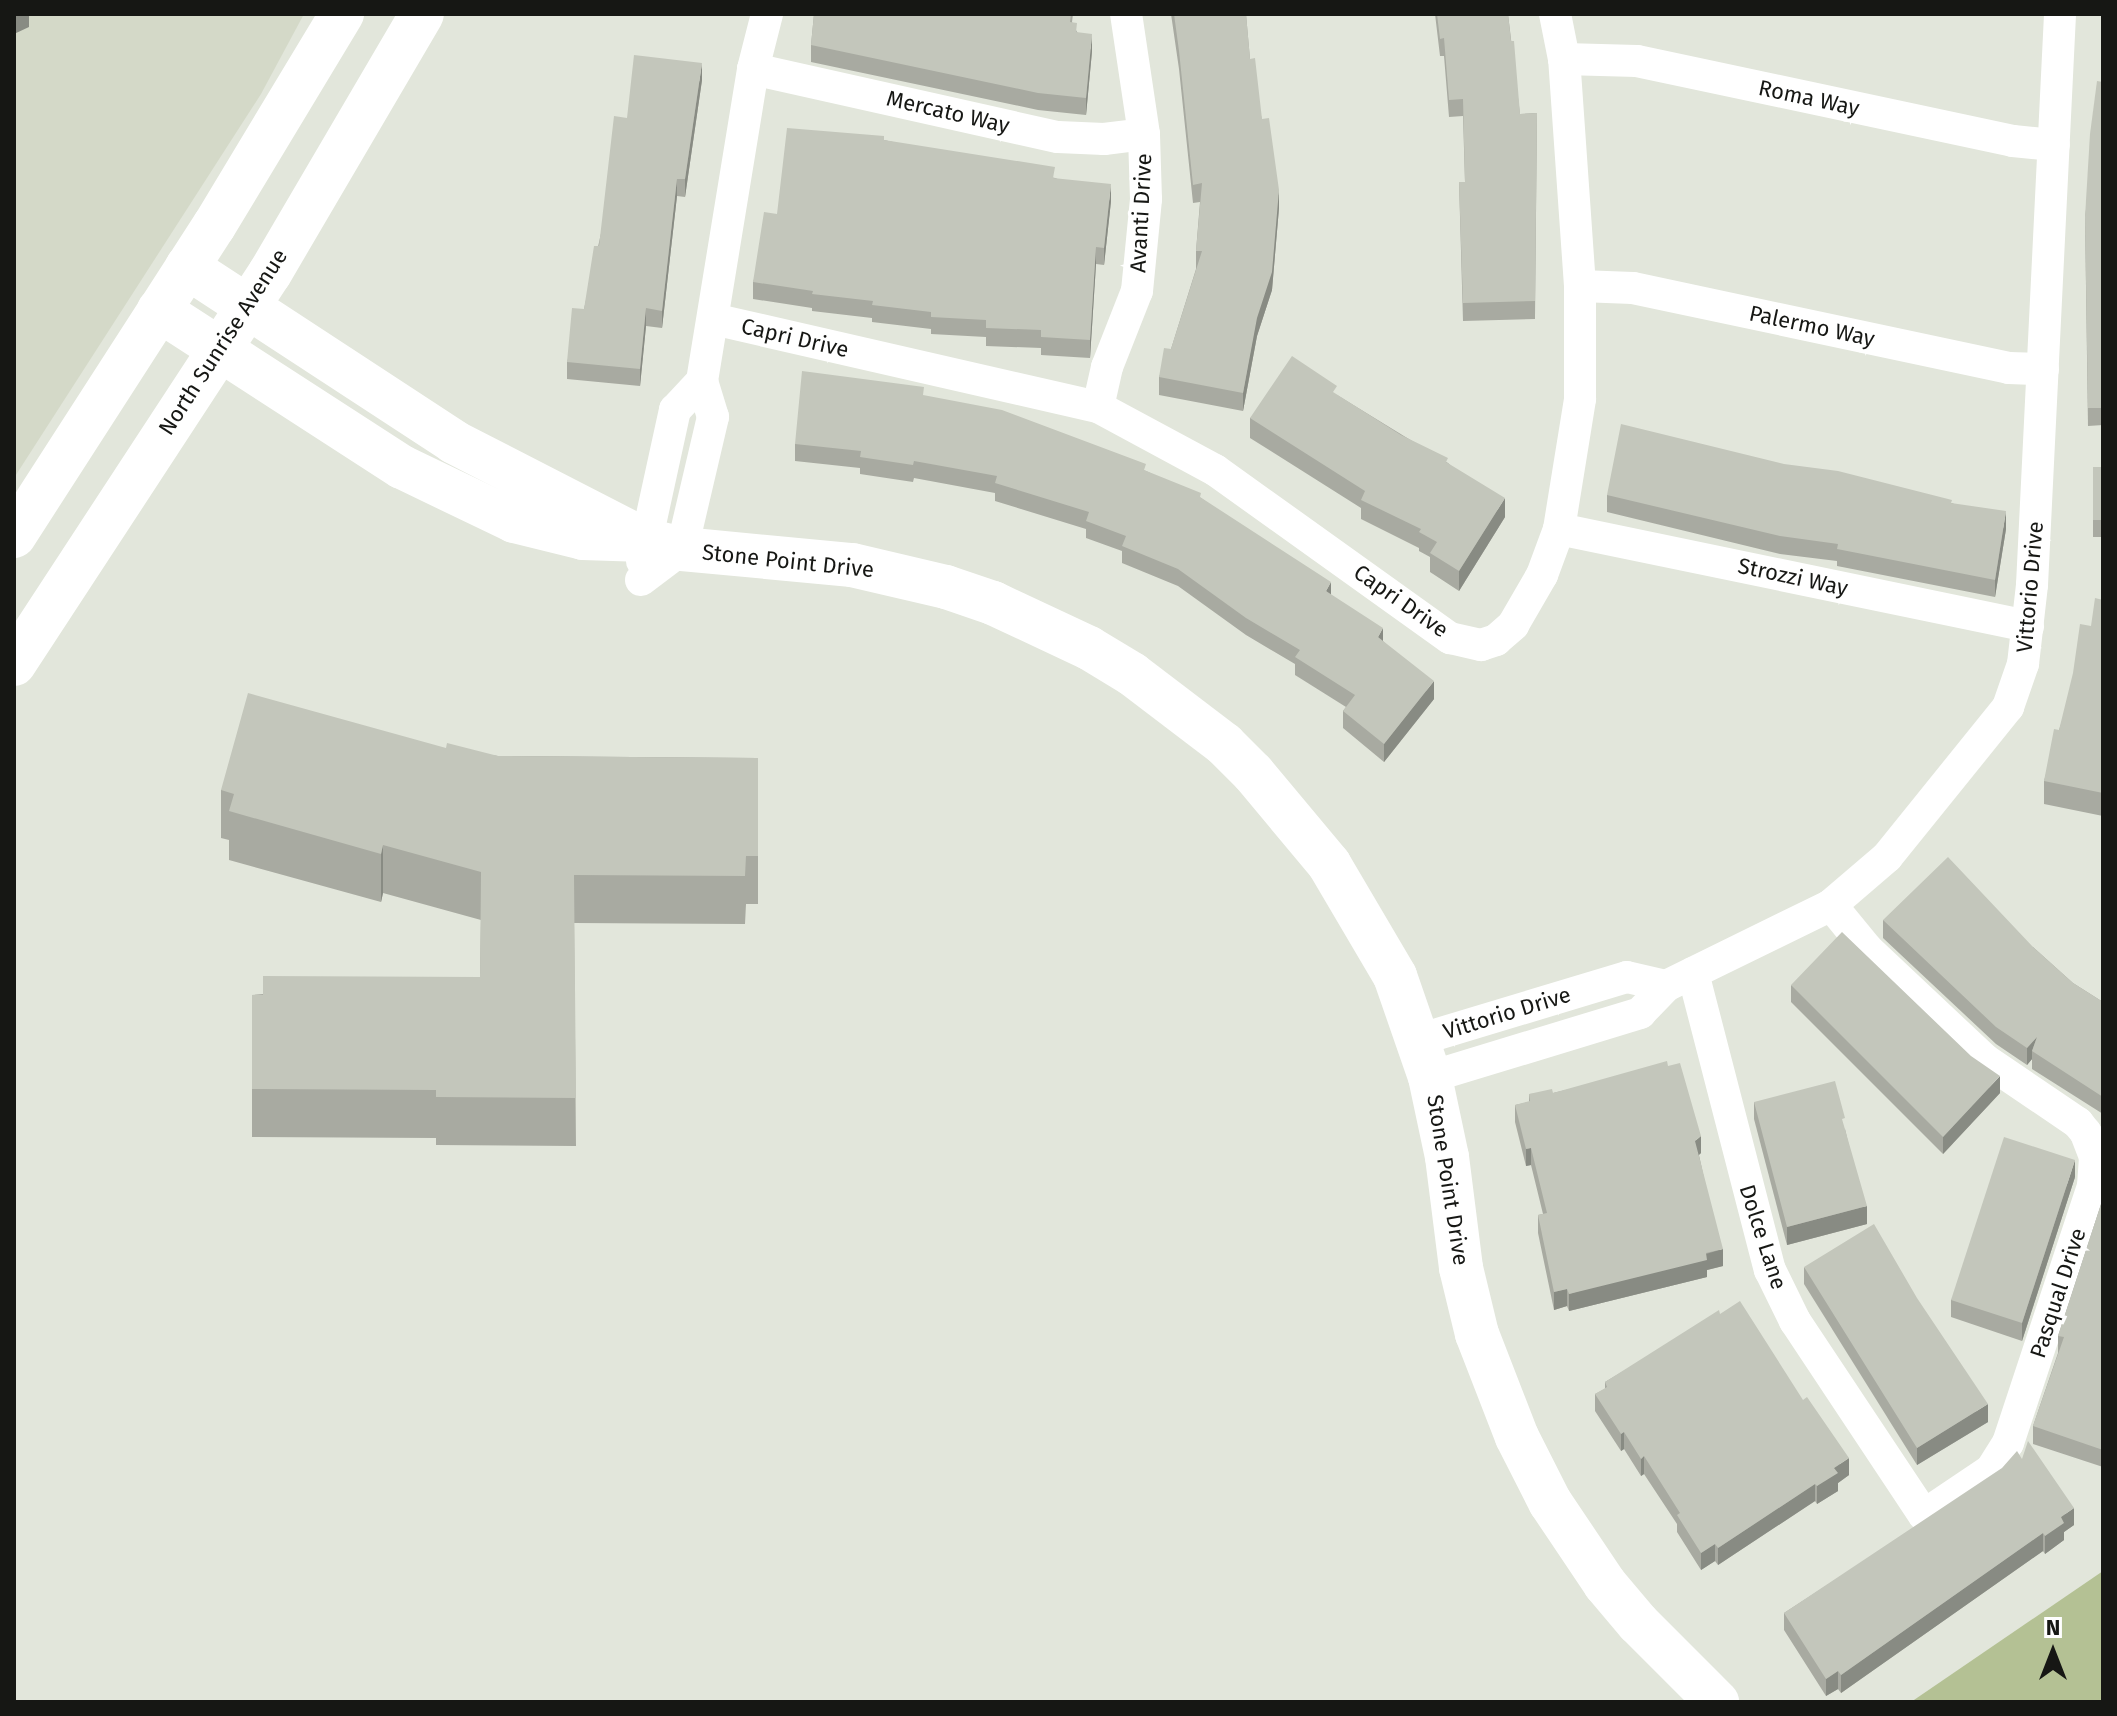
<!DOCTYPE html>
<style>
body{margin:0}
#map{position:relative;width:2117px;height:1716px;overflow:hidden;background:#e2e6db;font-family:"Fira Sans",sans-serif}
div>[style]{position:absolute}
.built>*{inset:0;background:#d4d9c8}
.green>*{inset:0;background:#b4c194}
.street>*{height:32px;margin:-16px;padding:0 16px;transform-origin:16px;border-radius:16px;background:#fff}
.secondary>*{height:44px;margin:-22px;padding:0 22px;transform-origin:22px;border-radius:22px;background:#fff}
.wall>*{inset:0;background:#a8aaa1}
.shaded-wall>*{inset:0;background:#888b83}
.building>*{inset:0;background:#c3c6bb}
span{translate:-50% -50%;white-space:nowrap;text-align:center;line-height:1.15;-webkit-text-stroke:7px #fff;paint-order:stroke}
.street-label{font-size:22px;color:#161714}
.frame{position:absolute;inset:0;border:16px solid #161714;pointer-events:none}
.north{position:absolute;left:2013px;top:1612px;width:80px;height:80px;-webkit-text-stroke:6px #fff;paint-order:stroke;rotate:0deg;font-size:22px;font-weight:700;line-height:32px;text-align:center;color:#161714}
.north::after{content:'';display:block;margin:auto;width:28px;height:36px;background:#161714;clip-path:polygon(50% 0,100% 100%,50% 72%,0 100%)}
</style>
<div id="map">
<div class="built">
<i style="clip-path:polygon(14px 14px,304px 14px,261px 94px,14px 478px)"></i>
</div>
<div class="green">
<i style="clip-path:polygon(2103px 1571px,2103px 1702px,1911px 1702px)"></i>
</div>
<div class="street">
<i style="left:1564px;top:59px;width:73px;rotate:1.6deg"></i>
<i style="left:1637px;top:61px;width:384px;rotate:12deg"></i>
<i style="left:2013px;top:141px;width:41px;rotate:5.6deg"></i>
<i style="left:753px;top:69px;width:312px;rotate:12.6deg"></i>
<i style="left:1058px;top:137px;width:46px;rotate:2.5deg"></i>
<i style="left:1104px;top:139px;width:40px;rotate:-7.1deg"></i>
<i style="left:1580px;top:286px;width:53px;rotate:2.2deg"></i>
<i style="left:1633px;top:288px;width:384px;rotate:12deg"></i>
<i style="left:2009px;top:368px;width:34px;rotate:2deg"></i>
<i style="left:713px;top:319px;width:395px;rotate:12.9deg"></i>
<i style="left:1098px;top:407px;width:133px;rotate:28.3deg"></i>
<i style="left:1215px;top:470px;width:289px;rotate:35.6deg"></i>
<i style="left:1450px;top:638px;width:32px;rotate:13deg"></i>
<i style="left:1481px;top:645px;width:16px;rotate:-18deg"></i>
<i style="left:1496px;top:640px;width:23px;rotate:-41deg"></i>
<i style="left:1513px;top:625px;width:58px;rotate:-59.9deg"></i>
<i style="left:1542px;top:575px;width:49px;rotate:-69.7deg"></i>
<i style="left:1559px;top:529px;width:132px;rotate:-80.8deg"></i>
<i style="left:1580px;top:399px;width:113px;rotate:-90deg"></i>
<i style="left:1580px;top:286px;width:228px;rotate:-94deg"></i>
<i style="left:1564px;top:59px;width:46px;rotate:-101.3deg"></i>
<i style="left:1098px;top:407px;width:41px;rotate:-77.3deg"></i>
<i style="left:1107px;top:367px;width:82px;rotate:-68.5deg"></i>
<i style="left:1137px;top:291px;width:92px;rotate:-84.4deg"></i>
<i style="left:1146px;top:199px;width:65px;rotate:-91.8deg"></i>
<i style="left:1144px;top:134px;width:121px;rotate:-98.5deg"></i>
<i style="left:1559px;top:529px;width:479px;rotate:11.7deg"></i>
<i style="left:642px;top:561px;width:155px;rotate:-77.7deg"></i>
<i style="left:675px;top:410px;width:40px;rotate:-47deg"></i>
<i style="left:641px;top:580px;width:51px;rotate:-37.1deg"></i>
<i style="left:682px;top:549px;width:136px;rotate:-76.8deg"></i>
<i style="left:713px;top:417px;width:38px;rotate:-107deg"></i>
<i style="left:702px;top:381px;width:316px;rotate:-80.7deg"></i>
<i style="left:753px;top:69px;width:57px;rotate:-75.7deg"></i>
<i style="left:1693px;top:973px;width:307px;rotate:75.5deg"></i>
<i style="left:1770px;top:1270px;width:57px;rotate:63.9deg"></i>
<i style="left:1795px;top:1321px;width:233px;rotate:56.4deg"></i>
<i style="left:1924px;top:1515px;width:81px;rotate:-33.9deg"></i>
<i style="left:1991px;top:1470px;width:32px;rotate:-58deg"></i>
<i style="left:2008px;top:1443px;width:271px;rotate:-71.7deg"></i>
<i style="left:2093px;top:1186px;width:29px;rotate:-86deg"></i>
<i style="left:2095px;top:1157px;width:26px;rotate:-111deg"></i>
<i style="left:2086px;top:1133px;width:13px;rotate:-129deg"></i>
<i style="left:2078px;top:1123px;width:114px;rotate:-145.8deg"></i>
<i style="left:1984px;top:1059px;width:161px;rotate:-136.8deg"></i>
<i style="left:1867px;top:949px;width:57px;rotate:-129.3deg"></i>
<i style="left:1418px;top:1040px;width:218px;rotate:-16.8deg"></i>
<i style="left:1627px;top:977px;width:40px;rotate:13deg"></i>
<i style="left:1430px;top:1077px;width:220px;rotate:-16.9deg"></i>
<i style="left:1640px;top:1013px;width:37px;rotate:-46deg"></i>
<i style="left:1666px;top:986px;width:184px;rotate:-26.1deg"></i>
<i style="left:1831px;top:905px;width:74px;rotate:-40.6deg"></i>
<i style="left:1887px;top:857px;width:193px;rotate:-51.1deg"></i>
<i style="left:2008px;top:707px;width:46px;rotate:-70.8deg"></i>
<i style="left:2023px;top:664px;width:80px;rotate:-83.5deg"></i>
<i style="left:2032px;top:585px;width:572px;rotate:-87.19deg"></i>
</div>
<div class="secondary">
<i style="left:187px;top:267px;width:319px;rotate:33.2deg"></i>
<i style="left:454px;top:442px;width:201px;rotate:27.2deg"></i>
<i style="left:159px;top:310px;width:289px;rotate:32.9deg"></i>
<i style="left:402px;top:467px;width:124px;rotate:25.7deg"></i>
<i style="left:514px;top:521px;width:71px;rotate:13.8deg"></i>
<i style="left:583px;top:538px;width:61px;rotate:1.9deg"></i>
<i style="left:644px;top:540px;width:39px;rotate:13deg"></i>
<i style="left:682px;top:549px;width:171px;rotate:5.4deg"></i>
<i style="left:852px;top:565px;width:97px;rotate:13.2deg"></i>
<i style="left:946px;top:587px;width:50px;rotate:18.8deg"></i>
<i style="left:993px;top:603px;width:106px;rotate:25.1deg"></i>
<i style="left:1089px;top:648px;width:50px;rotate:31.2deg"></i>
<i style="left:1132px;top:674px;width:116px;rotate:37.3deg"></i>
<i style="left:1224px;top:744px;width:41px;rotate:45deg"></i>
<i style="left:1253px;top:773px;width:119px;rotate:50.1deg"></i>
<i style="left:1329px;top:864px;width:130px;rotate:59.5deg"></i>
<i style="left:1395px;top:976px;width:107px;rotate:70.9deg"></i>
<i style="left:1430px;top:1077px;width:82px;rotate:78deg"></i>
<i style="left:1447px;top:1157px;width:112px;rotate:82.8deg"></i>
<i style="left:1461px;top:1268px;width:68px;rotate:76.4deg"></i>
<i style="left:1477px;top:1334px;width:110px;rotate:68.8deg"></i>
<i style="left:1517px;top:1437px;width:73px;rotate:63.1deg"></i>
<i style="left:1550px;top:1502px;width:99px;rotate:56.1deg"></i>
<i style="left:1605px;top:1584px;width:51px;rotate:49.8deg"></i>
<i style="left:1638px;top:1623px;width:112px;rotate:45deg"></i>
<i style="left:14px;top:536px;width:369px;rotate:-57.2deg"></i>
<i style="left:214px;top:226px;width:248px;rotate:-58.9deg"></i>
<i style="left:14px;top:664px;width:467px;rotate:-56.8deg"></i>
<i style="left:270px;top:273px;width:300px;rotate:-59.6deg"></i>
</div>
<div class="wall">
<i style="clip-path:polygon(814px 14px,1073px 14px,1072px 22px,1077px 32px,1092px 51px,1086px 115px,1038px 110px,811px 62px,811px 45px)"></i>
<i style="clip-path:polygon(1171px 14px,1246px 14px,1250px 59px,1279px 208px,1272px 290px,1257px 336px,1243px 411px,1159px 395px,1159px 377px,1171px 349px,1196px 269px,1196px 251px,1200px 202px,1193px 203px,1179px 69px)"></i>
<i style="clip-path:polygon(1435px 14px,1508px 14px,1520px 114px,1537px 113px,1535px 319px,1463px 321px,1459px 182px,1465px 182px,1463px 116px,1449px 117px,1444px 56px,1440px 56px)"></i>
<i style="clip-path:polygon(702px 80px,685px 197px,677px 196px,662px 328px,646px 326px,640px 386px,567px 379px,567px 362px,584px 309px,627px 118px)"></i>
<i style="clip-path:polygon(2103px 82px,2103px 425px,2088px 426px,2085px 217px)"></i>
<i style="clip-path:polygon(884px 140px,1055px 178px,1111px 201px,1104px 265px,1096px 264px,1090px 358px,1041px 355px,1041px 348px,986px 346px,986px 337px,931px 334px,931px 329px,872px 322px,872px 318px,812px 311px,812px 308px,753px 299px,753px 282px,777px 214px)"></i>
<i style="clip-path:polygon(1337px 395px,1448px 463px,1505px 517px,1459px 591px,1430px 572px,1430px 557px,1419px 551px,1419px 548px,1361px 519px,1361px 508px,1250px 438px,1250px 418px)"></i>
<i style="clip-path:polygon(924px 396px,1146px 471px,1201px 498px,1331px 595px,1383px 641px,1434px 699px,1384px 762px,1343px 728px,1343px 711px,1346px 707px,1295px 675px,1295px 664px,1246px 635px,1178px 586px,1122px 563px,1122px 551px,1086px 538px,1086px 529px,995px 501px,995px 493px,914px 478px,913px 482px,860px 474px,860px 468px,795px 461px,795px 444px)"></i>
<i style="clip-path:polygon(2093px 467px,2103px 467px,2103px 537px,2093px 537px)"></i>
<i style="clip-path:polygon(1607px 495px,1952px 503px,2006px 529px,1995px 597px,1837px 566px,1837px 561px,1780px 554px,1607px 512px)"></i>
<i style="clip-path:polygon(2103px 600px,2103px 816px,2044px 804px,2044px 781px,2059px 730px)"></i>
<i style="clip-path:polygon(446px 748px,498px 756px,758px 758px,758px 904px,746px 904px,745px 924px,574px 923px,576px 1146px,436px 1145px,436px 1138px,252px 1137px,252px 995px,480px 977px,481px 920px,383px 893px,381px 902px,229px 860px,229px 840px,221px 838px,221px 790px)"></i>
<i style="clip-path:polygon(1883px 920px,2033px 947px,2073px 983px,2103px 1002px,2103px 1114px,2032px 1069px,2032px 1059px,2027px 1065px,1996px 1044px,1883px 938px)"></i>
<i style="clip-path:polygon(1791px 985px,2000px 1093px,1943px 1154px,1791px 1002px)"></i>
<i style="clip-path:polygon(1668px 1066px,1701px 1153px,1699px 1155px,1723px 1266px,1707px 1270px,1707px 1277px,1569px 1311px,1567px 1306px,1554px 1310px,1538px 1233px,1538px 1215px,1543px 1214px,1531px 1165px,1526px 1166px,1515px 1122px,1515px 1105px,1529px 1102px,1529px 1094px,1553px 1093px)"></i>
<i style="clip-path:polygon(1754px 1102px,1845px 1129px,1867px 1224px,1787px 1245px,1754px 1119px)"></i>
<i style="clip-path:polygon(2075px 1177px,2022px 1341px,1951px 1317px,1951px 1300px)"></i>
<i style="clip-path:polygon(2103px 1198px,2103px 1467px,2033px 1444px,2033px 1426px,2058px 1353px,2058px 1336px)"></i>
<i style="clip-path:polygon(1804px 1267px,1988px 1422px,1917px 1465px,1804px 1284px)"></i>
<i style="clip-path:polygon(1720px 1314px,1849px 1475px,1838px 1483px,1838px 1491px,1817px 1504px,1815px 1501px,1718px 1565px,1715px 1561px,1701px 1570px,1677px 1532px,1677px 1524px,1644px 1474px,1641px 1476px,1624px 1449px,1621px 1451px,1595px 1411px,1595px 1394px,1605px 1389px,1605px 1382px)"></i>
<i style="clip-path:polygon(2022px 1459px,2074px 1525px,2064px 1532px,2064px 1540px,2045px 1554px,2043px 1551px,1841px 1693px,1838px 1689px,1826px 1696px,1784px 1630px,1784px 1613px)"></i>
</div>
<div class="shaded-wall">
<i style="clip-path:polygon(14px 14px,29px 14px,29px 27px,14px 34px)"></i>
<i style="clip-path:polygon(1092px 34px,1092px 51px,1086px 115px,1086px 98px)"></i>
<i style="clip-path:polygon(702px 63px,702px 80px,685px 197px,685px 179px)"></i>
<i style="clip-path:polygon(677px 179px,677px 196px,662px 328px,662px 311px)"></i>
<i style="clip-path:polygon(1111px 184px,1111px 201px,1104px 265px,1104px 248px)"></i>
<i style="clip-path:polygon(1279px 190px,1279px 208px,1272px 290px,1257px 336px,1243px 411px,1243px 393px)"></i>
<i style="clip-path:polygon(1096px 247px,1096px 264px,1090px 358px,1090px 340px)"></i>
<i style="clip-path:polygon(646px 308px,646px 326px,640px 386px,640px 369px)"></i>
<i style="clip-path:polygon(1505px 498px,1505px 517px,1459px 591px,1459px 571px)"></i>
<i style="clip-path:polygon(2006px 511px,2006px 529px,1995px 597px,1995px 580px)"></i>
<i style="clip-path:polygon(1331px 582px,1331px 600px,1326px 591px)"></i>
<i style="clip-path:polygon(1383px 628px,1383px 645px,1378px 637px)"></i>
<i style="clip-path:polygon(1434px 681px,1434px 699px,1384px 762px,1384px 744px)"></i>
<i style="clip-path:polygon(383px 845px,383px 893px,381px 902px,381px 854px)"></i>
<i style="clip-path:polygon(2037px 1037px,2032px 1051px,2032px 1059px,2027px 1065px,2027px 1048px)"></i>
<i style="clip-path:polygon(2000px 1076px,2000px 1093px,1943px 1154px,1943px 1137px)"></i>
<i style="clip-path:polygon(1701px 1136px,1701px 1153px,1695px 1158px,1695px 1141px)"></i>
<i style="clip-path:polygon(1531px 1148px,1531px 1165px,1526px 1166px,1526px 1149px)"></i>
<i style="clip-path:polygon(2075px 1160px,2075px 1177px,2022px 1341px,2022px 1323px)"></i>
<i style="clip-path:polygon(1867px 1206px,1867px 1224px,1787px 1245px,1787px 1227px)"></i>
<i style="clip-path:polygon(1723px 1249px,1723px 1266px,1707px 1270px,1707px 1277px,1569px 1311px,1569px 1294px)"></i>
<i style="clip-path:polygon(1567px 1289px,1567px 1306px,1554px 1310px,1554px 1292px)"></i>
<i style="clip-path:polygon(1988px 1404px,1988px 1422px,1917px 1465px,1917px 1448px)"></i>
<i style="clip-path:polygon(1624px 1432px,1624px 1449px,1621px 1451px,1621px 1434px)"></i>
<i style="clip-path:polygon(1644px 1456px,1644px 1474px,1641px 1476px,1641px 1459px)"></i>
<i style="clip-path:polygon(1849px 1458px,1849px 1475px,1838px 1483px,1838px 1491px,1817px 1504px,1817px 1486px,1834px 1468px)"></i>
<i style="clip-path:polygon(1815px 1484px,1815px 1501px,1718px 1565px,1718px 1548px)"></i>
<i style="clip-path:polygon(2074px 1508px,2074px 1525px,2064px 1532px,2064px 1540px,2045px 1554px,2045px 1536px,2061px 1517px)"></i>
<i style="clip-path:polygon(2043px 1533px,2043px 1551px,1841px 1693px,1841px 1675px)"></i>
<i style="clip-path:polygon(1715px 1544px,1715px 1561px,1701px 1570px,1701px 1553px)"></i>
<i style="clip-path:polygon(1838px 1671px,1838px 1689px,1826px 1696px,1826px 1679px)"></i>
</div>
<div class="building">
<i style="clip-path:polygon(814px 14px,1071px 14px,1070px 22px,1077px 23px,1076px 32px,1092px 34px,1086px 98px,1038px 93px,811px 45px)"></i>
<i style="clip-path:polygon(1174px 14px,1246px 14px,1250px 59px,1255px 58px,1262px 119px,1269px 118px,1279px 190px,1272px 272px,1257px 318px,1243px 393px,1159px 377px,1164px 348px,1171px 349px,1202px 251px,1196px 251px,1202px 183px,1193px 185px,1179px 51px)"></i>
<i style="clip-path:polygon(1437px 14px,1508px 14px,1511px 41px,1514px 41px,1520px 114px,1537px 113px,1535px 301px,1463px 303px,1459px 182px,1465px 182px,1463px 99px,1449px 100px,1444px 38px,1440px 39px)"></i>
<i style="clip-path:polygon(634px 55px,702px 63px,685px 179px,677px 179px,662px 311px,646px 308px,640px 369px,567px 362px,572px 308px,584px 309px,594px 246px,599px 246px,614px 116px,627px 118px)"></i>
<i style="clip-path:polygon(2097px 81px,2103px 82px,2103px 408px,2088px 408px,2085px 217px,2090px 134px)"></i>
<i style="clip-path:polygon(787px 128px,884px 136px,884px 140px,1055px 167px,1053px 178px,1111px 184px,1104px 248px,1096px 247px,1090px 340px,1041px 337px,1041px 330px,986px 328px,986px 320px,931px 317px,931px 312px,872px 305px,873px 301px,812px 294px,813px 291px,753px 282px,764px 212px,777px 214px)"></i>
<i style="clip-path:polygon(1292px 356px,1337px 386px,1333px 392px,1401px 435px,1448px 458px,1446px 462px,1505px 498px,1459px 571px,1430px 553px,1437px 542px,1419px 532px,1421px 529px,1361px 500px,1365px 491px,1250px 418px)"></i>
<i style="clip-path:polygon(802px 371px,924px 387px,923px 395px,1002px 410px,1146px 464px,1144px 470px,1201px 493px,1200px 497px,1331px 582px,1326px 591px,1383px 628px,1378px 637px,1434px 681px,1384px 744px,1343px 711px,1355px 695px,1295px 657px,1300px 650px,1246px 618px,1178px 569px,1122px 546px,1126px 536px,1086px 521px,1089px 512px,995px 483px,997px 476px,914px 461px,913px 465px,860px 457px,861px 451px,795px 444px)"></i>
<i style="clip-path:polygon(1621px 424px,1784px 464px,1838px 471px,1952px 500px,1951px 503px,2006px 511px,1995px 580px,1837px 549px,1838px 544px,1780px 536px,1607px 495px)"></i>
<i style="clip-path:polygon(2093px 467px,2103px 467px,2103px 520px,2093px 520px)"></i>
<i style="clip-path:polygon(2095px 598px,2103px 600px,2103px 793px,2044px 781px,2054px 729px,2059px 730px,2073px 673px,2080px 624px,2091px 626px)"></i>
<i style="clip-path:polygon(248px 693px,446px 748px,447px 743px,498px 756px,758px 758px,758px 856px,746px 856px,745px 876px,574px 875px,576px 1098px,436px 1097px,436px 1090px,252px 1089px,252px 995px,263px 995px,263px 976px,480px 977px,481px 872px,383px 845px,381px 854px,229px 811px,234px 794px,221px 790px)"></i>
<i style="clip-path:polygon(1948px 857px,2033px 947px,2073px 983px,2103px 1002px,2103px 1097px,2032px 1051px,2037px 1037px,2027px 1048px,1996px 1027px,1883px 920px)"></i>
<i style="clip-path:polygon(1842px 932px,1971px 1056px,2000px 1076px,1943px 1137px,1791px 985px)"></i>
<i style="clip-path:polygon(1667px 1061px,1668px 1066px,1680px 1063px,1701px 1136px,1695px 1141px,1723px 1249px,1706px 1253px,1707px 1260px,1569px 1294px,1567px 1289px,1554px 1292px,1538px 1215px,1547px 1213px,1531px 1148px,1526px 1149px,1515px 1105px,1530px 1101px,1529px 1094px,1552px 1089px,1553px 1093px)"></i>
<i style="clip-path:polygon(1835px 1081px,1845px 1118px,1842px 1119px,1867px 1206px,1787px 1227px,1754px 1102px)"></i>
<i style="clip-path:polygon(2004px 1137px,2075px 1160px,2022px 1323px,1951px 1300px)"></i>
<i style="clip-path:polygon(2103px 1198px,2103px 1450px,2033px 1426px,2064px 1337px,2058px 1336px)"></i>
<i style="clip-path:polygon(1874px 1224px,1917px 1298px,1988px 1404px,1917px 1448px,1804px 1267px)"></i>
<i style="clip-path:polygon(1740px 1301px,1803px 1400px,1807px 1397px,1849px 1458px,1834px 1468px,1838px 1473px,1817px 1486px,1815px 1484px,1718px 1548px,1715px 1544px,1701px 1553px,1677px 1515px,1680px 1513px,1644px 1456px,1641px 1459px,1624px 1432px,1621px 1434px,1595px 1394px,1607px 1387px,1605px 1382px,1719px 1310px,1720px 1314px)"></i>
<i style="clip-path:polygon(2028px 1441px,2074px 1508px,2061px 1517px,2064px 1523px,2045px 1536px,2043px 1533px,1841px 1675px,1838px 1671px,1826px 1679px,1784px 1613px,2002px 1468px,2017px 1451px,2022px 1459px)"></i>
</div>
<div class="street-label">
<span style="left:1809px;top:98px;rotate:12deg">Roma Way</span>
<span style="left:948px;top:112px;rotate:13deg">Mercato Way</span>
<span style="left:1141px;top:213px;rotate:-87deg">Avanti Drive</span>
<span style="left:1812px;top:326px;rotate:12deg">Palermo Way</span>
<span style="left:795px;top:338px;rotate:13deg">Capri Drive</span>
<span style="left:223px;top:342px;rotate:-57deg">North Sunrise Avenue</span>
<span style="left:788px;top:561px;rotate:6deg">Stone Point Drive</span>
<span style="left:1793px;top:577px;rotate:12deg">Strozzi Way</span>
<span style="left:2030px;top:587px;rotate:-85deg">Vittorio Drive</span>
<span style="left:1401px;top:601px;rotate:35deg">Capri Drive</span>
<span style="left:1507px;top:1013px;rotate:-17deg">Vittorio Drive</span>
<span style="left:1448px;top:1180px;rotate:81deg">Stone Point Drive</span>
<span style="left:1763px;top:1237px;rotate:72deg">Dolce Lane</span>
<span style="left:2058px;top:1293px;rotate:-72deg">Pasqual Drive</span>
</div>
<div class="frame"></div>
<div class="north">N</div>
</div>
